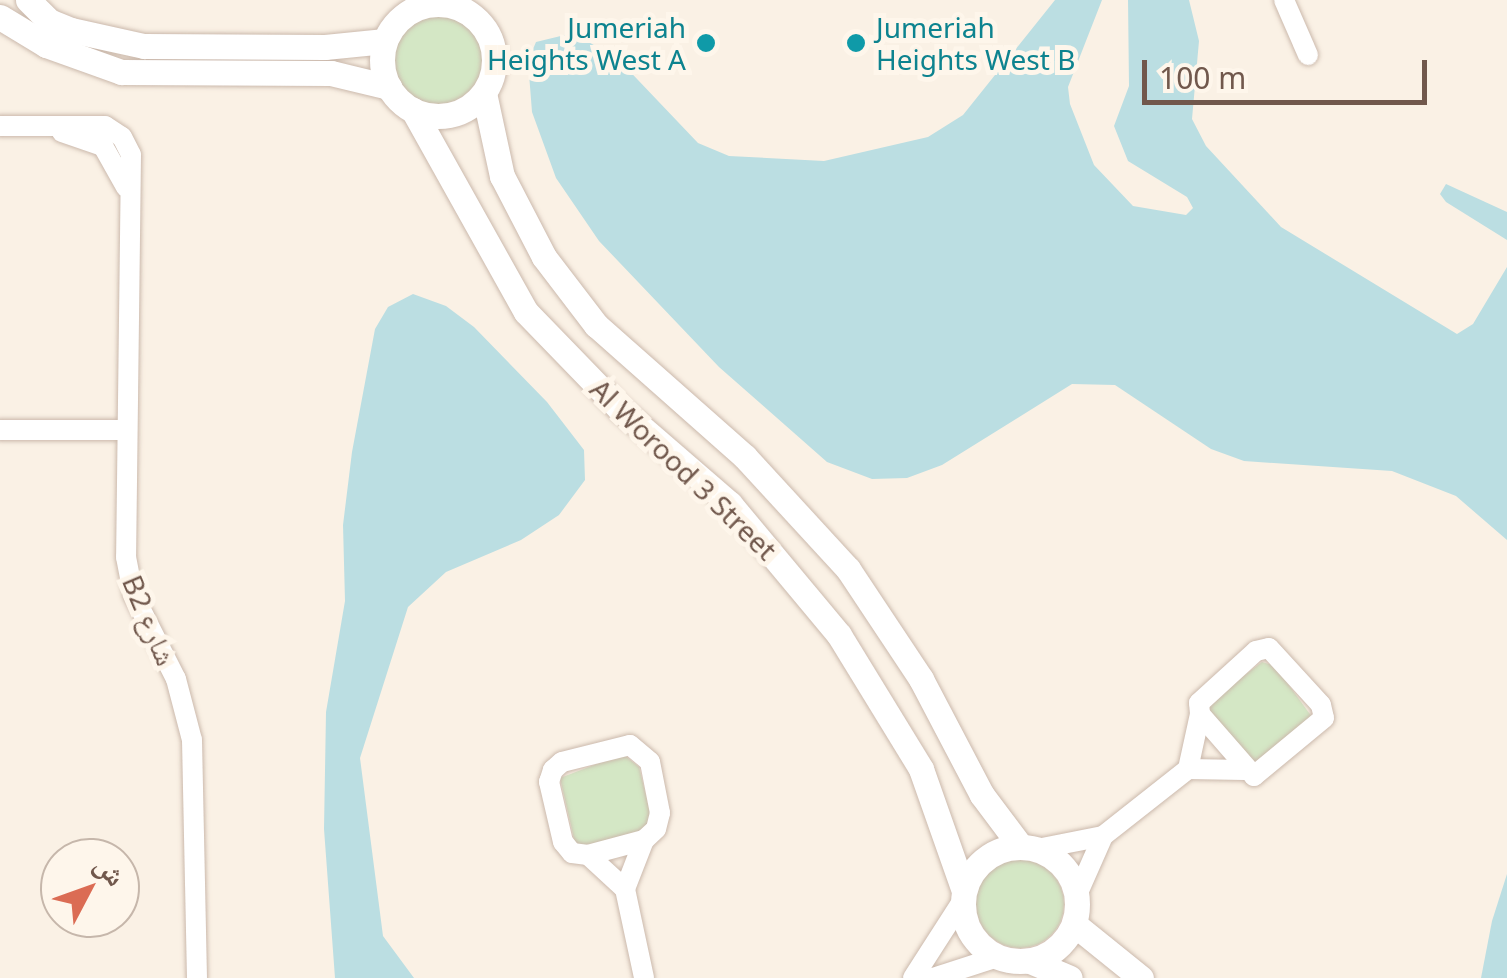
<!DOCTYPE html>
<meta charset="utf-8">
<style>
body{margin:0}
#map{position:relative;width:1507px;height:978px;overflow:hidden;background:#faf1e5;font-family:"Noto Sans","Noto Naskh Arabic",sans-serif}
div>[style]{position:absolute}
.green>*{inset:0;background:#d4e7c5}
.round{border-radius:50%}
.water>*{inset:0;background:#bbdee2}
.roads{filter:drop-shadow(0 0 2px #cbb9ac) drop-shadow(0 0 2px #cbb9ac)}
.minor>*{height:20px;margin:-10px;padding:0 10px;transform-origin:10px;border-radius:10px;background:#fff}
.tertiary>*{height:25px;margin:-12.5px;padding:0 12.5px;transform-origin:12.5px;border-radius:12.5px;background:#fff}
.tertiary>.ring{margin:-12.5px;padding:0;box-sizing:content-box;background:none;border:25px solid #fff;border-radius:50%}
.dots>*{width:28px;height:28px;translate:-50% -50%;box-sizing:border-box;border:5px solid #fef6eb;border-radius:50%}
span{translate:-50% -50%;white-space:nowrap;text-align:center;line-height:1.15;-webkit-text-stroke:10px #fef6eb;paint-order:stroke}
.culture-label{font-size:28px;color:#0d838f}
.right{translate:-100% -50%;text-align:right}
.left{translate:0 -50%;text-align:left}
.street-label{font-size:28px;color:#71584c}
.north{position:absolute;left:40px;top:838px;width:100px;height:100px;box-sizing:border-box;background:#fef6eb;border:2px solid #c6b7ab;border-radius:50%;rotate:49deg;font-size:28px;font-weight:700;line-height:40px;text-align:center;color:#71584c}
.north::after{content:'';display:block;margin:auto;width:35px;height:45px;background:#db6c54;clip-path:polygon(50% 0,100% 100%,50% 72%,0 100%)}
.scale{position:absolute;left:1142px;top:60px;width:285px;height:45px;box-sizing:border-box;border:5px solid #71584c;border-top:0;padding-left:12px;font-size:30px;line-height:35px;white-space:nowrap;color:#71584c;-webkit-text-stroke:8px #fef6eb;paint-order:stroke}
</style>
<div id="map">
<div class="green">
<i class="round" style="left:394px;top:16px;width:88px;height:88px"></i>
<i style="clip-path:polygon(1262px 662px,1275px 666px,1312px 717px,1266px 761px,1250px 763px,1210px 716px,1209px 702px)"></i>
<i style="clip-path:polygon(623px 754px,639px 767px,651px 816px,647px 831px,588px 848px,575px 843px,560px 778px)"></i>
<i class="round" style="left:976px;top:860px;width:88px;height:88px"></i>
</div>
<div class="water">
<i style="clip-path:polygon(1055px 0,1102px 0,1068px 87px,1070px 104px,1094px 165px,1133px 206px,1186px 215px,1193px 208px,1187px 197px,1128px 161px,1114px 126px,1129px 86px,1128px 0,1189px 0,1199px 41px,1192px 119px,1206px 146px,1281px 227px,1457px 334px,1473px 324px,1507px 267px,1507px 540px,1456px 496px,1392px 471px,1244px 461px,1211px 449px,1115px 385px,1072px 384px,942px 465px,907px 478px,872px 479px,827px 462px,719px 367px,599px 241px,556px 178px,532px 112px,528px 61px,536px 42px,573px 33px,618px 59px,698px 143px,729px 156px,824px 161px,928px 137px,963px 115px)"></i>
<i style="clip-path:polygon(1446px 184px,1507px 212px,1507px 240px,1446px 202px,1440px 194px)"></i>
<i style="clip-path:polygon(413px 294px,446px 306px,474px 327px,547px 402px,584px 450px,585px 480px,559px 515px,521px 540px,446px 572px,408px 607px,360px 758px,383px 936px,414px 978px,335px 978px,324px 829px,326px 712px,345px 601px,343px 525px,352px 452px,375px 329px,388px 307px)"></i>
<i style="clip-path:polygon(1507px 874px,1507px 978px,1481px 978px,1492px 921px)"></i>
</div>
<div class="roads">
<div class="minor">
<i style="left:1284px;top:0;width:60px;rotate:66.4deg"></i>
<i style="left:0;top:126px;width:105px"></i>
<i style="left:105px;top:126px;width:20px;rotate:33deg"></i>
<i style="left:122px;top:137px;width:20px;rotate:63deg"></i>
<i style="left:131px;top:155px;width:402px;rotate:90.7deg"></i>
<i style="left:126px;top:557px;width:38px;rotate:79deg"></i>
<i style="left:133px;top:594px;width:95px;rotate:63.2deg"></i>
<i style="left:176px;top:679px;width:63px;rotate:75.3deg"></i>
<i style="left:192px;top:740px;width:238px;rotate:88.8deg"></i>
<i style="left:62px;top:132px;width:43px;rotate:18.9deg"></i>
<i style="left:103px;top:146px;width:47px;rotate:60.7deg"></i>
<i style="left:0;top:430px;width:126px"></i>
<i style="left:1269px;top:648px;width:77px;rotate:47.6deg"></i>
<i style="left:1321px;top:705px;width:13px;rotate:77deg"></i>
<i style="left:1324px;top:718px;width:91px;rotate:140.4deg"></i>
<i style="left:1254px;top:776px;width:82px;rotate:-131.1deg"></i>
<i style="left:1200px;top:714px;width:11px;rotate:-95deg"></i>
<i style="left:1199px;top:703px;width:77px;rotate:-42.4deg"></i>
<i style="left:1256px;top:651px;width:13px;rotate:-13deg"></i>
<i style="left:630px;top:745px;width:26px;rotate:40deg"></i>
<i style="left:650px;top:762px;width:52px;rotate:78.9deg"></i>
<i style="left:660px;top:813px;width:16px;rotate:104deg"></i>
<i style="left:656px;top:829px;width:16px;rotate:137deg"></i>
<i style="left:644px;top:840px;width:58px;rotate:165deg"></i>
<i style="left:588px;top:855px;width:16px;rotate:-173deg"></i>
<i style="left:572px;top:853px;width:14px;rotate:-129deg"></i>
<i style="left:563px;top:842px;width:62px;rotate:-103.1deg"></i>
<i style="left:549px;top:782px;width:13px;rotate:-72deg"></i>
<i style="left:553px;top:770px;width:12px;rotate:-42deg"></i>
<i style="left:562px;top:762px;width:70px;rotate:-14deg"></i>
<i style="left:1188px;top:769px;width:56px;rotate:-77.7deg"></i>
<i style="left:1037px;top:849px;width:67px;rotate:-11.1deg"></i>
<i style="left:1103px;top:836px;width:108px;rotate:-38.2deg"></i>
<i style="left:1188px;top:769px;width:56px;rotate:1deg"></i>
<i style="left:588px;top:855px;width:50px;rotate:42.6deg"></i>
<i style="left:625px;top:889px;width:91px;rotate:77.9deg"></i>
<i style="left:625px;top:889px;width:53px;rotate:-68.8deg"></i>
<i style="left:1077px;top:895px;width:64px;rotate:-66.2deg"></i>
<i style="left:913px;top:978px;width:93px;rotate:-57.3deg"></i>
<i style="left:933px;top:978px;width:68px;rotate:-17.9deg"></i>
</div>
<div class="tertiary">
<i style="left:28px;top:0;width:30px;rotate:45deg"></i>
<i style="left:49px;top:21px;width:24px;rotate:22deg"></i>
<i style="left:71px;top:30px;width:75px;rotate:12.4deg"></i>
<i style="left:144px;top:46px;width:181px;rotate:0.3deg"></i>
<i style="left:325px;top:47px;width:60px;rotate:-5.7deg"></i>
<i class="ring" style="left:382px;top:4px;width:87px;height:87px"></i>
<i style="left:0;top:17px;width:54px;rotate:31.3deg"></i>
<i style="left:46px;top:45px;width:80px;rotate:19.8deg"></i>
<i style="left:121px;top:72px;width:210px;rotate:0.3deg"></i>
<i style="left:331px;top:73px;width:60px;rotate:13.6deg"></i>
<i style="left:484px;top:93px;width:85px;rotate:77.8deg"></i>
<i style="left:502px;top:176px;width:91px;rotate:62.6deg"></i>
<i style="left:544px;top:257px;width:86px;rotate:52.6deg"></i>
<i style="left:596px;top:325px;width:199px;rotate:41.5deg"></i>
<i style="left:745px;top:457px;width:152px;rotate:47.4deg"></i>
<i style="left:848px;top:569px;width:132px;rotate:56.4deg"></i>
<i style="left:921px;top:679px;width:131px;rotate:62.3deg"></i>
<i style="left:982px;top:795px;width:65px;rotate:53.1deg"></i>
<i style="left:413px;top:110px;width:231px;rotate:60.8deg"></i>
<i style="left:526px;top:312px;width:135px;rotate:45.9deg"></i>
<i style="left:620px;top:409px;width:145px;rotate:40.8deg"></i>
<i style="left:730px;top:504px;width:170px;rotate:50.2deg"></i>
<i style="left:839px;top:635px;width:157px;rotate:58.5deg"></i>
<i style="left:921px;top:769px;width:129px;rotate:70.6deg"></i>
<i class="ring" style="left:963px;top:847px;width:89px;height:89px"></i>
<i style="left:1074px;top:924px;width:86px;rotate:38.9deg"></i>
<i style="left:1030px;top:961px;width:43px;rotate:23deg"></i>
</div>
</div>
<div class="dots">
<i style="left:706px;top:43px;background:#0f9aa8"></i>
<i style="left:856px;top:43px;background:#0f9aa8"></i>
</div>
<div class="culture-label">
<span class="right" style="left:686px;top:43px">Jumeriah<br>Heights West A</span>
<span class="left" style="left:876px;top:43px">Jumeriah<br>Heights West B</span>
</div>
<div class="street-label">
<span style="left:684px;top:469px;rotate:44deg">Al Worood 3 Street</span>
<span style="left:150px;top:620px;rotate:67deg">B2 شارع</span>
</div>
<div class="north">ش</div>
<div class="scale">100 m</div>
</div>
